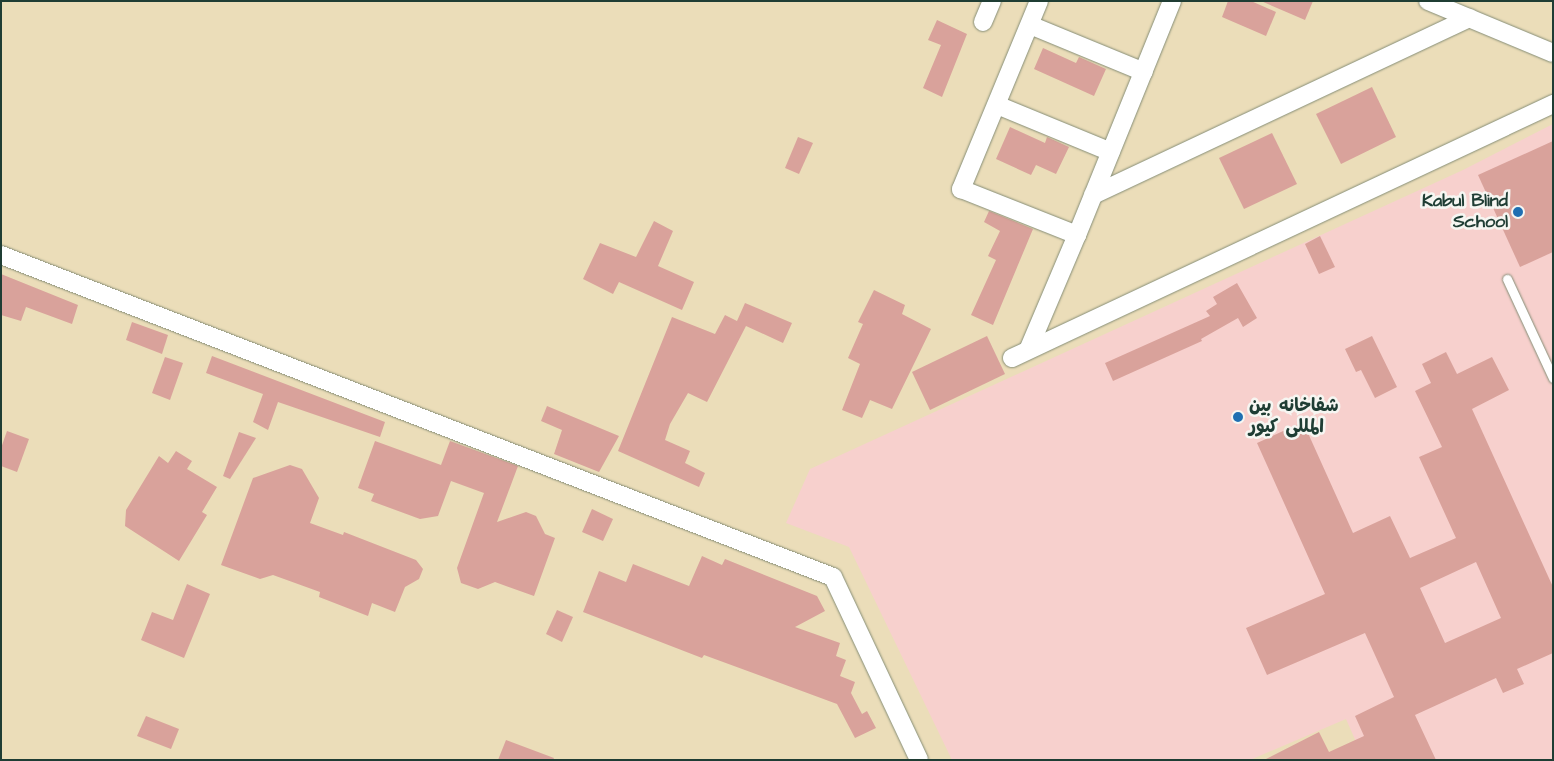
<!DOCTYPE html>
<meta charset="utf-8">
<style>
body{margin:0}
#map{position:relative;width:1554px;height:761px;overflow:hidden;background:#ebddb9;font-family:"Architects Daughter","Playpen Sans Arabic",sans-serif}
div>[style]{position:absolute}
.built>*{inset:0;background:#f7d0cd}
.building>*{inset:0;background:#d9a29b}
.roads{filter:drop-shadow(0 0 1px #858d76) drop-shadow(0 0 1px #858d76)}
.lane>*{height:9px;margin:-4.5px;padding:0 4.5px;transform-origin:4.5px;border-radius:4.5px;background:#fff}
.street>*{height:18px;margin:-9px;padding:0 9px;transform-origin:9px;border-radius:9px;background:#fff}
.dots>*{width:14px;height:14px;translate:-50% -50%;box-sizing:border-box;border:2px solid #f6f6f2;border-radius:50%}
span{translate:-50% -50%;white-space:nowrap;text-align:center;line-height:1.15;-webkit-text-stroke:5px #f6f6f2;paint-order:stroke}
.poi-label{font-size:18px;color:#1f3d34;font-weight:700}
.right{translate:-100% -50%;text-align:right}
.left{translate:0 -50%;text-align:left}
.frame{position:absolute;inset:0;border:2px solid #1f3d34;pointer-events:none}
</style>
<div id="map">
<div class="built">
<i style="clip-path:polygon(1553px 124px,1553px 760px,1364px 760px,1346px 719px,1250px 760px,952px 760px,849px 547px,786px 523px,810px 469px,1463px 170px)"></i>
</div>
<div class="building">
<i style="clip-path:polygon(1228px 1px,1251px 1px,1276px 12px,1266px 36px,1222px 17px)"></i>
<i style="clip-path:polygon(1261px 1px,1313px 1px,1305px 20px)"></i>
<i style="clip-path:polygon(937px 20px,967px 34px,942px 97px,923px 88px,941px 45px,928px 40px)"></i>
<i style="clip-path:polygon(1043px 48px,1076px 63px,1079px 57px,1106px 69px,1094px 96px,1034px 69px)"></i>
<i style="clip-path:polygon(1372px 87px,1396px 137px,1341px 164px,1316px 114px)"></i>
<i style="clip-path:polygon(1010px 127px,1045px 143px,1047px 137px,1069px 147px,1056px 174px,1036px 165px,1031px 175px,996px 159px)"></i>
<i style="clip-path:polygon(1272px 133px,1297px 184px,1244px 209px,1219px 158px)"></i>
<i style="clip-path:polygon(798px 137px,813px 143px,799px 174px,785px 168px)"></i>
<i style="clip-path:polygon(1553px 141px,1553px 252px,1520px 267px,1478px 175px)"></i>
<i style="clip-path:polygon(989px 211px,1033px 229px,993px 325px,971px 315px,996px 260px,988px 256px,1000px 231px,984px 222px)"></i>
<i style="clip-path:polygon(654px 221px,673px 231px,658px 266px,694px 282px,682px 310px,619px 282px,613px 294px,583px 279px,600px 243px,636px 257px)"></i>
<i style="clip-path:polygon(1320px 236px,1335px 267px,1319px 274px,1305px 244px)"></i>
<i style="clip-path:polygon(1px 274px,78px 305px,72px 324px,26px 307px,21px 321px,1px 315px)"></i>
<i style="clip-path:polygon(1237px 283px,1257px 318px,1243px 327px,1238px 318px,1201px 339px,1202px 341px,1113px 381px,1105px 363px,1210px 316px,1206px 311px,1217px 304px,1213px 297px)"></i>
<i style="clip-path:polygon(874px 290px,905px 305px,902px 314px,931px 329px,892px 409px,870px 400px,862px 418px,842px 410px,860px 364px,848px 358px,863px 324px,858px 322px)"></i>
<i style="clip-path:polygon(745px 303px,792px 323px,783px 343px,746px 326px,707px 402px,688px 393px,670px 424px,665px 440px,690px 451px,685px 463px,705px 473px,699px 487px,618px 451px,672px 317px,715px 334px,725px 315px,737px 321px)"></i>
<i style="clip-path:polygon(132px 322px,168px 335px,162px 354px,126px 340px)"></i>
<i style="clip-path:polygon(987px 336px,1005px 374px,930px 410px,912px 372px)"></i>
<i style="clip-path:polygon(1372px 336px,1397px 387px,1375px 398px,1361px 370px,1356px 372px,1345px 349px)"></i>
<i style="clip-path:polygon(evenodd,1446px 352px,1457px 374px,1492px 357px,1509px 390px,1472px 409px,1553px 587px,1553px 653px,1517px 669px,1524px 684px,1503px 693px,1496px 678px,1415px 715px,1436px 760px,1264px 760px,1319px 732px,1329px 752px,1364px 736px,1355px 716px,1394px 697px,1365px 633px,1267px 675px,1246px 628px,1325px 594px,1257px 443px,1303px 422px,1353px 533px,1390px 516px,1410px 558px,1456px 538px,1419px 457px,1442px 447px,1415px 391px,1431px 383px,1422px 364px,1446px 352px,1476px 562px,1501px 618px,1445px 643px,1420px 588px,1476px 562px)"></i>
<i style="clip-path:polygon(212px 356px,385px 422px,380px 437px,278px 402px,268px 430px,253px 422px,263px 394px,206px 373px)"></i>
<i style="clip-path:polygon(165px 357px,183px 363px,170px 400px,152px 393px)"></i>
<i style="clip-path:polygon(547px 406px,619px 436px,599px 472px,554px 454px,562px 430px,541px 421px)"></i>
<i style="clip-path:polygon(7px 431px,29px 439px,17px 472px,1px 466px,1px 448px)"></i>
<i style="clip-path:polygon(239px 432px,256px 438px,230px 479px,223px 476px)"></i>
<i style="clip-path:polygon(375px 441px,441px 465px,450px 441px,518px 466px,497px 522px,526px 512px,536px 516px,545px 534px,555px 538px,534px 596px,495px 582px,478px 589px,461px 583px,457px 568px,484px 493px,451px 481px,438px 516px,420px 519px,371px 501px,374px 494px,358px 488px)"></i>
<i style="clip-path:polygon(176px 451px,192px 461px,187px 469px,217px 487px,202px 512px,207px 515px,179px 561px,125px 526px,126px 510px,159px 456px,168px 463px)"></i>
<i style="clip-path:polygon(290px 465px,302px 469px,319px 498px,310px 523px,343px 535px,344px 532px,416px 560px,423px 569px,419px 579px,405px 587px,395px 612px,372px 603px,368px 616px,319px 597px,320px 592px,273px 575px,260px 579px,221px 565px,253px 478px)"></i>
<i style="clip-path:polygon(592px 509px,613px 519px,603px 541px,582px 532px)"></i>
<i style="clip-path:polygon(702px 556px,722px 565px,725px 559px,817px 596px,825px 611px,795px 627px,840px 643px,836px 656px,846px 660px,840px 676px,855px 682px,851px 693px,862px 714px,867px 711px,876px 728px,855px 738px,837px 704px,704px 655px,702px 658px,583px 612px,599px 571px,626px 582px,633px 564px,689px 586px)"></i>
<i style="clip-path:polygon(187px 584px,210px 594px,184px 658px,141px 640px,152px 612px,173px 620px)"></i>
<i style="clip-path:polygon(557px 610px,573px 617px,562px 642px,546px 634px)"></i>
<i style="clip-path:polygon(146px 716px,179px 729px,171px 749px,137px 736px)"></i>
<i style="clip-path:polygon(506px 740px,554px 758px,553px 760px,498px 760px)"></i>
</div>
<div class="roads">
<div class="lane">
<i style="left:1507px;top:279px;width:109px;rotate:65.1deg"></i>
</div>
<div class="street">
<i style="left:1039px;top:1px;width:204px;rotate:112.5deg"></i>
<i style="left:961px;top:189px;width:125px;rotate:21.6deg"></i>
<i style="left:1077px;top:235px;width:253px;rotate:-67.9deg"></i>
<i style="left:1428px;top:1px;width:135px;rotate:22.6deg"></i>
<i style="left:983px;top:22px;width:23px;rotate:-67deg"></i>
<i style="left:1030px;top:25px;width:123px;rotate:22.4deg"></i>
<i style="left:997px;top:105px;width:123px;rotate:22.4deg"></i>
<i style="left:1093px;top:195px;width:416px;rotate:-25.2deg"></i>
<i style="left:1px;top:255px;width:892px;rotate:21.16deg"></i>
<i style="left:833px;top:577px;width:202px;rotate:64.8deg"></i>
<i style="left:1029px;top:348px;width:123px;rotate:-67deg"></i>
<i style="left:1012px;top:358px;width:598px;rotate:-25.15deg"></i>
</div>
</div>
<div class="dots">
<i style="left:1518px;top:212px;background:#1f6fb2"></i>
<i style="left:1238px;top:417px;background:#1f6fb2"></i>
</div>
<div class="poi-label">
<span class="right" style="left:1508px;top:212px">Kabul Blind<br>School</span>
<span class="left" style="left:1249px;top:417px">شفاخانه بین<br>المللی کیور</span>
</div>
<div class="frame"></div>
</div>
